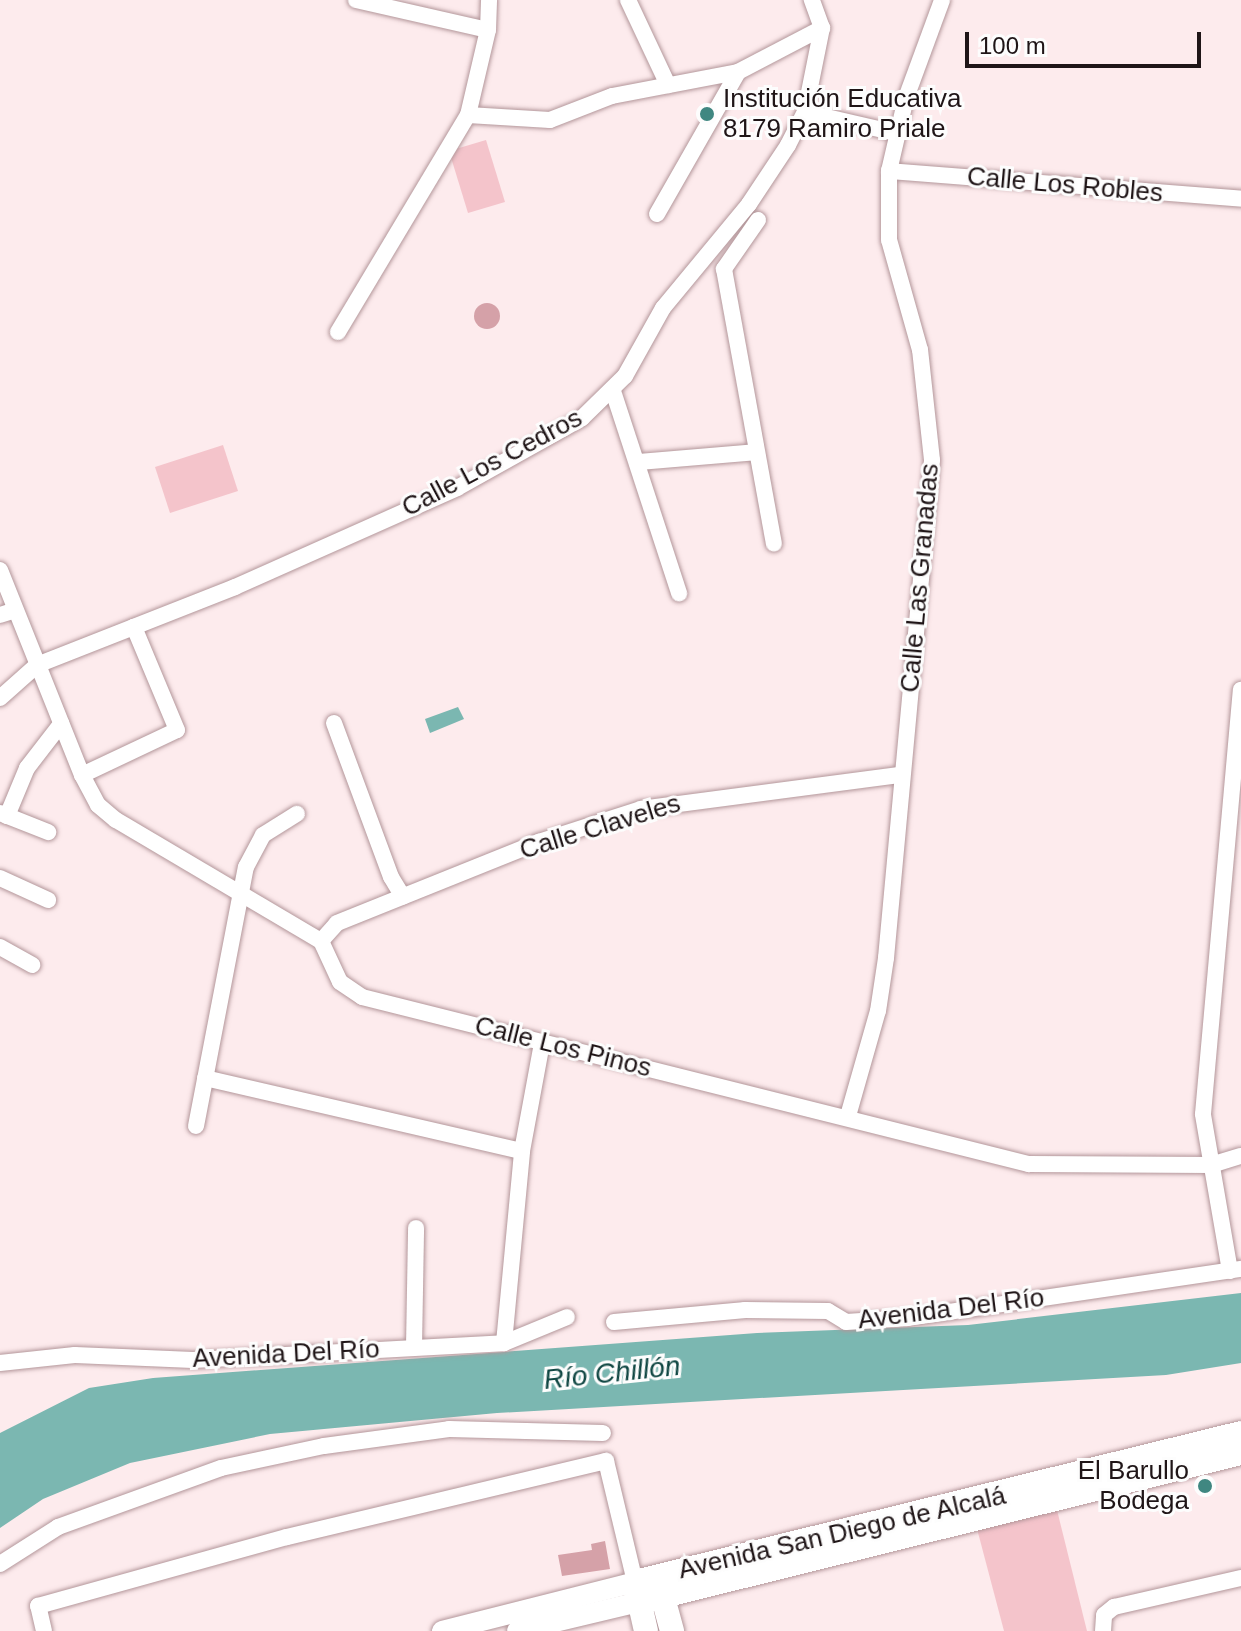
<!DOCTYPE html>
<meta charset="utf-8">
<style>
body{margin:0}
#map{position:relative;width:1241px;height:1631px;overflow:hidden;background:#fdebed;font-family:Arial,sans-serif}
div>[style]{position:absolute}
.green>*{inset:0;background:#f4c4cb}
.water>*{inset:0;background:#7bb7b1}
.building>*{inset:0;background:#d5a1a8}
.round{border-radius:50%}
.roads{filter:drop-shadow(0 0 2px #b3969a) drop-shadow(0 0 2px #b3969a)}
.minor>*{height:16px;margin:-8px;padding:0 8px;transform-origin:8px;border-radius:8px;background:#fff}
.tertiary>*{height:20px;margin:-10px;padding:0 10px;transform-origin:10px;border-radius:10px;background:#fff}
.secondary>*{height:24px;margin:-12px;padding:0 12px;transform-origin:12px;border-radius:12px;background:#fff}
.dots>*{width:22px;height:22px;translate:-50% -50%;box-sizing:border-box;border:4px solid #fdfdfd;border-radius:50%}
span{translate:-50% -50%;white-space:nowrap;text-align:center;line-height:1.15;-webkit-text-stroke:6px #fdfdfd;paint-order:stroke}
.poi-label{font-size:26px;color:#1f1517}
.left{translate:0 -50%;text-align:left}
.right{translate:-100% -50%;text-align:right}
.street-label{font-size:26px;color:#1f1517}
.water-label{font-size:28px;color:#104743;font-style:italic}
.scale{position:absolute;left:965px;top:32px;width:236px;height:36px;box-sizing:border-box;border:4px solid #1f1517;border-top:0;padding-left:10px;font-size:24px;line-height:28px;white-space:nowrap;color:#1f1517;-webkit-text-stroke:6px #fdfdfd;paint-order:stroke}
</style>
<div id="map">
<div class="green">
<i style="clip-path:polygon(486px 140px,505px 202px,468px 213px,449px 151px)"></i>
<i style="clip-path:polygon(223px 445px,238px 491px,170px 513px,155px 467px)"></i>
<i style="clip-path:polygon(1056px 1506px,1087px 1631px,1004px 1631px,976px 1525px)"></i>
</div>
<div class="water">
<i style="clip-path:polygon(458px 707px,464px 719px,430px 733px,425px 719px)"></i>
<i style="clip-path:polygon(1241px 1293px,1241px 1363px,1166px 1375px,497px 1413px,270px 1434px,130px 1463px,43px 1499px,0 1528px,0 1433px,89px 1388px,153px 1378px,757px 1333px,968px 1325px)"></i>
</div>
<div class="building">
<i class="round" style="left:474px;top:303px;width:26px;height:26px"></i>
<i style="clip-path:polygon(605px 1541px,610px 1569px,562px 1576px,558px 1555px,592px 1550px,591px 1544px)"></i>
</div>
<div class="roads">
<div class="minor">
<i style="left:356px;top:0;width:135px;rotate:12.8deg"></i>
<i style="left:628px;top:0;width:94px;rotate:64.8deg"></i>
<i style="left:805px;top:112px;width:93px;rotate:13deg"></i>
<i style="left:468px;top:115px;width:82px;rotate:3.5deg"></i>
<i style="left:550px;top:120px;width:66px;rotate:-21.2deg"></i>
<i style="left:612px;top:96px;width:128px;rotate:-10.8deg"></i>
<i style="left:889px;top:171px;width:353px;rotate:4.5deg"></i>
<i style="left:657px;top:214px;width:163px;rotate:-60.3deg"></i>
<i style="left:738px;top:72px;width:95px;rotate:-27.6deg"></i>
<i style="left:758px;top:220px;width:60px;rotate:124.8deg"></i>
<i style="left:724px;top:269px;width:279px;rotate:79.7deg"></i>
<i style="left:338px;top:332px;width:253px;rotate:-59.1deg"></i>
<i style="left:468px;top:115px;width:87px;rotate:-76.8deg"></i>
<i style="left:488px;top:30px;width:30px;rotate:-88deg"></i>
<i style="left:613px;top:391px;width:213px;rotate:71.9deg"></i>
<i style="left:638px;top:462px;width:118px;rotate:-4.8deg"></i>
<i style="left:0;top:570px;width:221px;rotate:68.2deg"></i>
<i style="left:82px;top:775px;width:34px;rotate:62deg"></i>
<i style="left:98px;top:805px;width:23px;rotate:40deg"></i>
<i style="left:116px;top:820px;width:238px;rotate:30.6deg"></i>
<i style="left:321px;top:941px;width:45px;rotate:65.1deg"></i>
<i style="left:340px;top:982px;width:27px;rotate:34deg"></i>
<i style="left:362px;top:997px;width:688px;rotate:14.06deg"></i>
<i style="left:1029px;top:1164px;width:182px;rotate:0.3deg"></i>
<i style="left:1211px;top:1165px;width:31px;rotate:-17deg"></i>
<i style="left:0;top:615px;width:16px;rotate:-18deg"></i>
<i style="left:0;top:698px;width:50px;rotate:-41.7deg"></i>
<i style="left:37px;top:665px;width:213px;rotate:-21.5deg"></i>
<i style="left:235px;top:587px;width:243px;rotate:-24deg"></i>
<i style="left:457px;top:488px;width:143px;rotate:-29.2deg"></i>
<i style="left:582px;top:418px;width:60px;rotate:-44.3deg"></i>
<i style="left:625px;top:376px;width:78px;rotate:-60.8deg"></i>
<i style="left:663px;top:308px;width:135px;rotate:-50.4deg"></i>
<i style="left:749px;top:204px;width:71px;rotate:-56.5deg"></i>
<i style="left:788px;top:145px;width:37px;rotate:-63deg"></i>
<i style="left:805px;top:112px;width:86px;rotate:-78.6deg"></i>
<i style="left:822px;top:28px;width:30px;rotate:-110deg"></i>
<i style="left:334px;top:723px;width:164px;rotate:69.7deg"></i>
<i style="left:391px;top:877px;width:23px;rotate:59deg"></i>
<i style="left:82px;top:775px;width:105px;rotate:-25.3deg"></i>
<i style="left:177px;top:730px;width:112px;rotate:-112.7deg"></i>
<i style="left:0;top:813px;width:52px;rotate:21.6deg"></i>
<i style="left:7px;top:816px;width:52px;rotate:-67.4deg"></i>
<i style="left:27px;top:768px;width:56px;rotate:-52.3deg"></i>
<i style="left:0;top:878px;width:53px;rotate:24.6deg"></i>
<i style="left:321px;top:941px;width:24px;rotate:-48deg"></i>
<i style="left:337px;top:923px;width:218px;rotate:-21.9deg"></i>
<i style="left:539px;top:842px;width:107px;rotate:-17.9deg"></i>
<i style="left:641px;top:809px;width:260px;rotate:-7.5deg"></i>
<i style="left:0;top:947px;width:37px;rotate:29deg"></i>
<i style="left:205px;top:1078px;width:325px;rotate:13deg"></i>
<i style="left:848px;top:1116px;width:109px;rotate:-74.1deg"></i>
<i style="left:878px;top:1011px;width:54px;rotate:-81.4deg"></i>
<i style="left:886px;top:958px;width:500px;rotate:-84.72deg"></i>
<i style="left:932px;top:460px;width:111px;rotate:-96.2deg"></i>
<i style="left:920px;top:350px;width:114px;rotate:-105.7deg"></i>
<i style="left:889px;top:240px;width:69px;rotate:-90deg"></i>
<i style="left:889px;top:171px;width:75px;rotate:-76.9deg"></i>
<i style="left:906px;top:98px;width:104px;rotate:-69.8deg"></i>
<i style="left:196px;top:1126px;width:264px;rotate:-79.1deg"></i>
<i style="left:246px;top:867px;width:36px;rotate:-62deg"></i>
<i style="left:263px;top:835px;width:40px;rotate:-32deg"></i>
<i style="left:1230px;top:1271px;width:159px;rotate:-99.8deg"></i>
<i style="left:1203px;top:1114px;width:426px;rotate:-84.9deg"></i>
<i style="left:614px;top:1322px;width:132px;rotate:-5.2deg"></i>
<i style="left:745px;top:1310px;width:83px;rotate:0.7deg"></i>
<i style="left:828px;top:1311px;width:21px;rotate:31deg"></i>
<i style="left:846px;top:1322px;width:62px;rotate:-3.7deg"></i>
<i style="left:908px;top:1318px;width:337px;rotate:-8.4deg"></i>
<i style="left:504px;top:1343px;width:193px;rotate:-84.6deg"></i>
<i style="left:522px;top:1151px;width:110px;rotate:-79.5deg"></i>
<i style="left:414px;top:1347px;width:119px;rotate:-89deg"></i>
<i style="left:0;top:1363px;width:75px;rotate:-6.1deg"></i>
<i style="left:75px;top:1355px;width:118px;rotate:2.4deg"></i>
<i style="left:193px;top:1360px;width:311px;rotate:-3.1deg"></i>
<i style="left:504px;top:1343px;width:68px;rotate:-22.4deg"></i>
<i style="left:0;top:1564px;width:69px;rotate:-32.5deg"></i>
<i style="left:58px;top:1527px;width:173px;rotate:-19.9deg"></i>
<i style="left:221px;top:1468px;width:105px;rotate:-12.1deg"></i>
<i style="left:324px;top:1446px;width:126px;rotate:-7.7deg"></i>
<i style="left:449px;top:1429px;width:154px;rotate:1.5deg"></i>
<i style="left:44px;top:1631px;width:26px;rotate:-103deg"></i>
<i style="left:38px;top:1606px;width:258px;rotate:-15.5deg"></i>
<i style="left:287px;top:1537px;width:328px;rotate:-13.4deg"></i>
<i style="left:606px;top:1461px;width:124px;rotate:76.5deg"></i>
<i style="left:1103px;top:1631px;width:16px;rotate:-86deg"></i>
<i style="left:1104px;top:1615px;width:13px;rotate:-39deg"></i>
<i style="left:1114px;top:1607px;width:130px;rotate:-12.9deg"></i>
</div>
<div class="tertiary">
<i style="left:442px;top:1631px;width:199px;rotate:-14.2deg"></i>
<i style="left:517px;top:1631px;width:125px;rotate:-13.4deg"></i>
</div>
<div class="secondary">
<i style="left:659px;top:1583px;width:50px;rotate:74.8deg"></i>
<i style="left:639px;top:1602px;width:620px;rotate:-13.9deg"></i>
<i style="left:646px;top:1631px;width:50px;rotate:-102.7deg"></i>
<i style="left:635px;top:1582px;width:624px;rotate:-13.81deg"></i>
</div>
</div>
<div class="dots">
<i style="left:707px;top:114px;background:#408781"></i>
<i style="left:1205px;top:1486px;background:#408781"></i>
</div>
<div class="poi-label">
<span class="left" style="left:723px;top:114px">Institución Educativa<br>8179 Ramiro Priale</span>
<span class="right" style="left:1189px;top:1486px">El Barullo<br>Bodega</span>
</div>
<div class="street-label">
<span style="left:1065px;top:185px;rotate:5deg">Calle Los Robles</span>
<span style="left:492px;top:463px;rotate:-28deg">Calle Los Cedros</span>
<span style="left:920px;top:578px;rotate:-85deg">Calle Las Granadas</span>
<span style="left:600px;top:827px;rotate:-17deg">Calle Claveles</span>
<span style="left:563px;top:1047px;rotate:14deg">Calle Los Pinos</span>
<span style="left:951px;top:1309px;rotate:-7deg">Avenida Del Río</span>
<span style="left:286px;top:1354px;rotate:-3deg">Avenida Del Río</span>
<span style="left:842px;top:1533px;rotate:-13deg">Avenida San Diego de Alcalá</span>
</div>
<div class="water-label">
<span style="left:612px;top:1373px;rotate:-6deg">Río Chillón</span>
</div>
<div class="scale">100 m</div>
</div>
